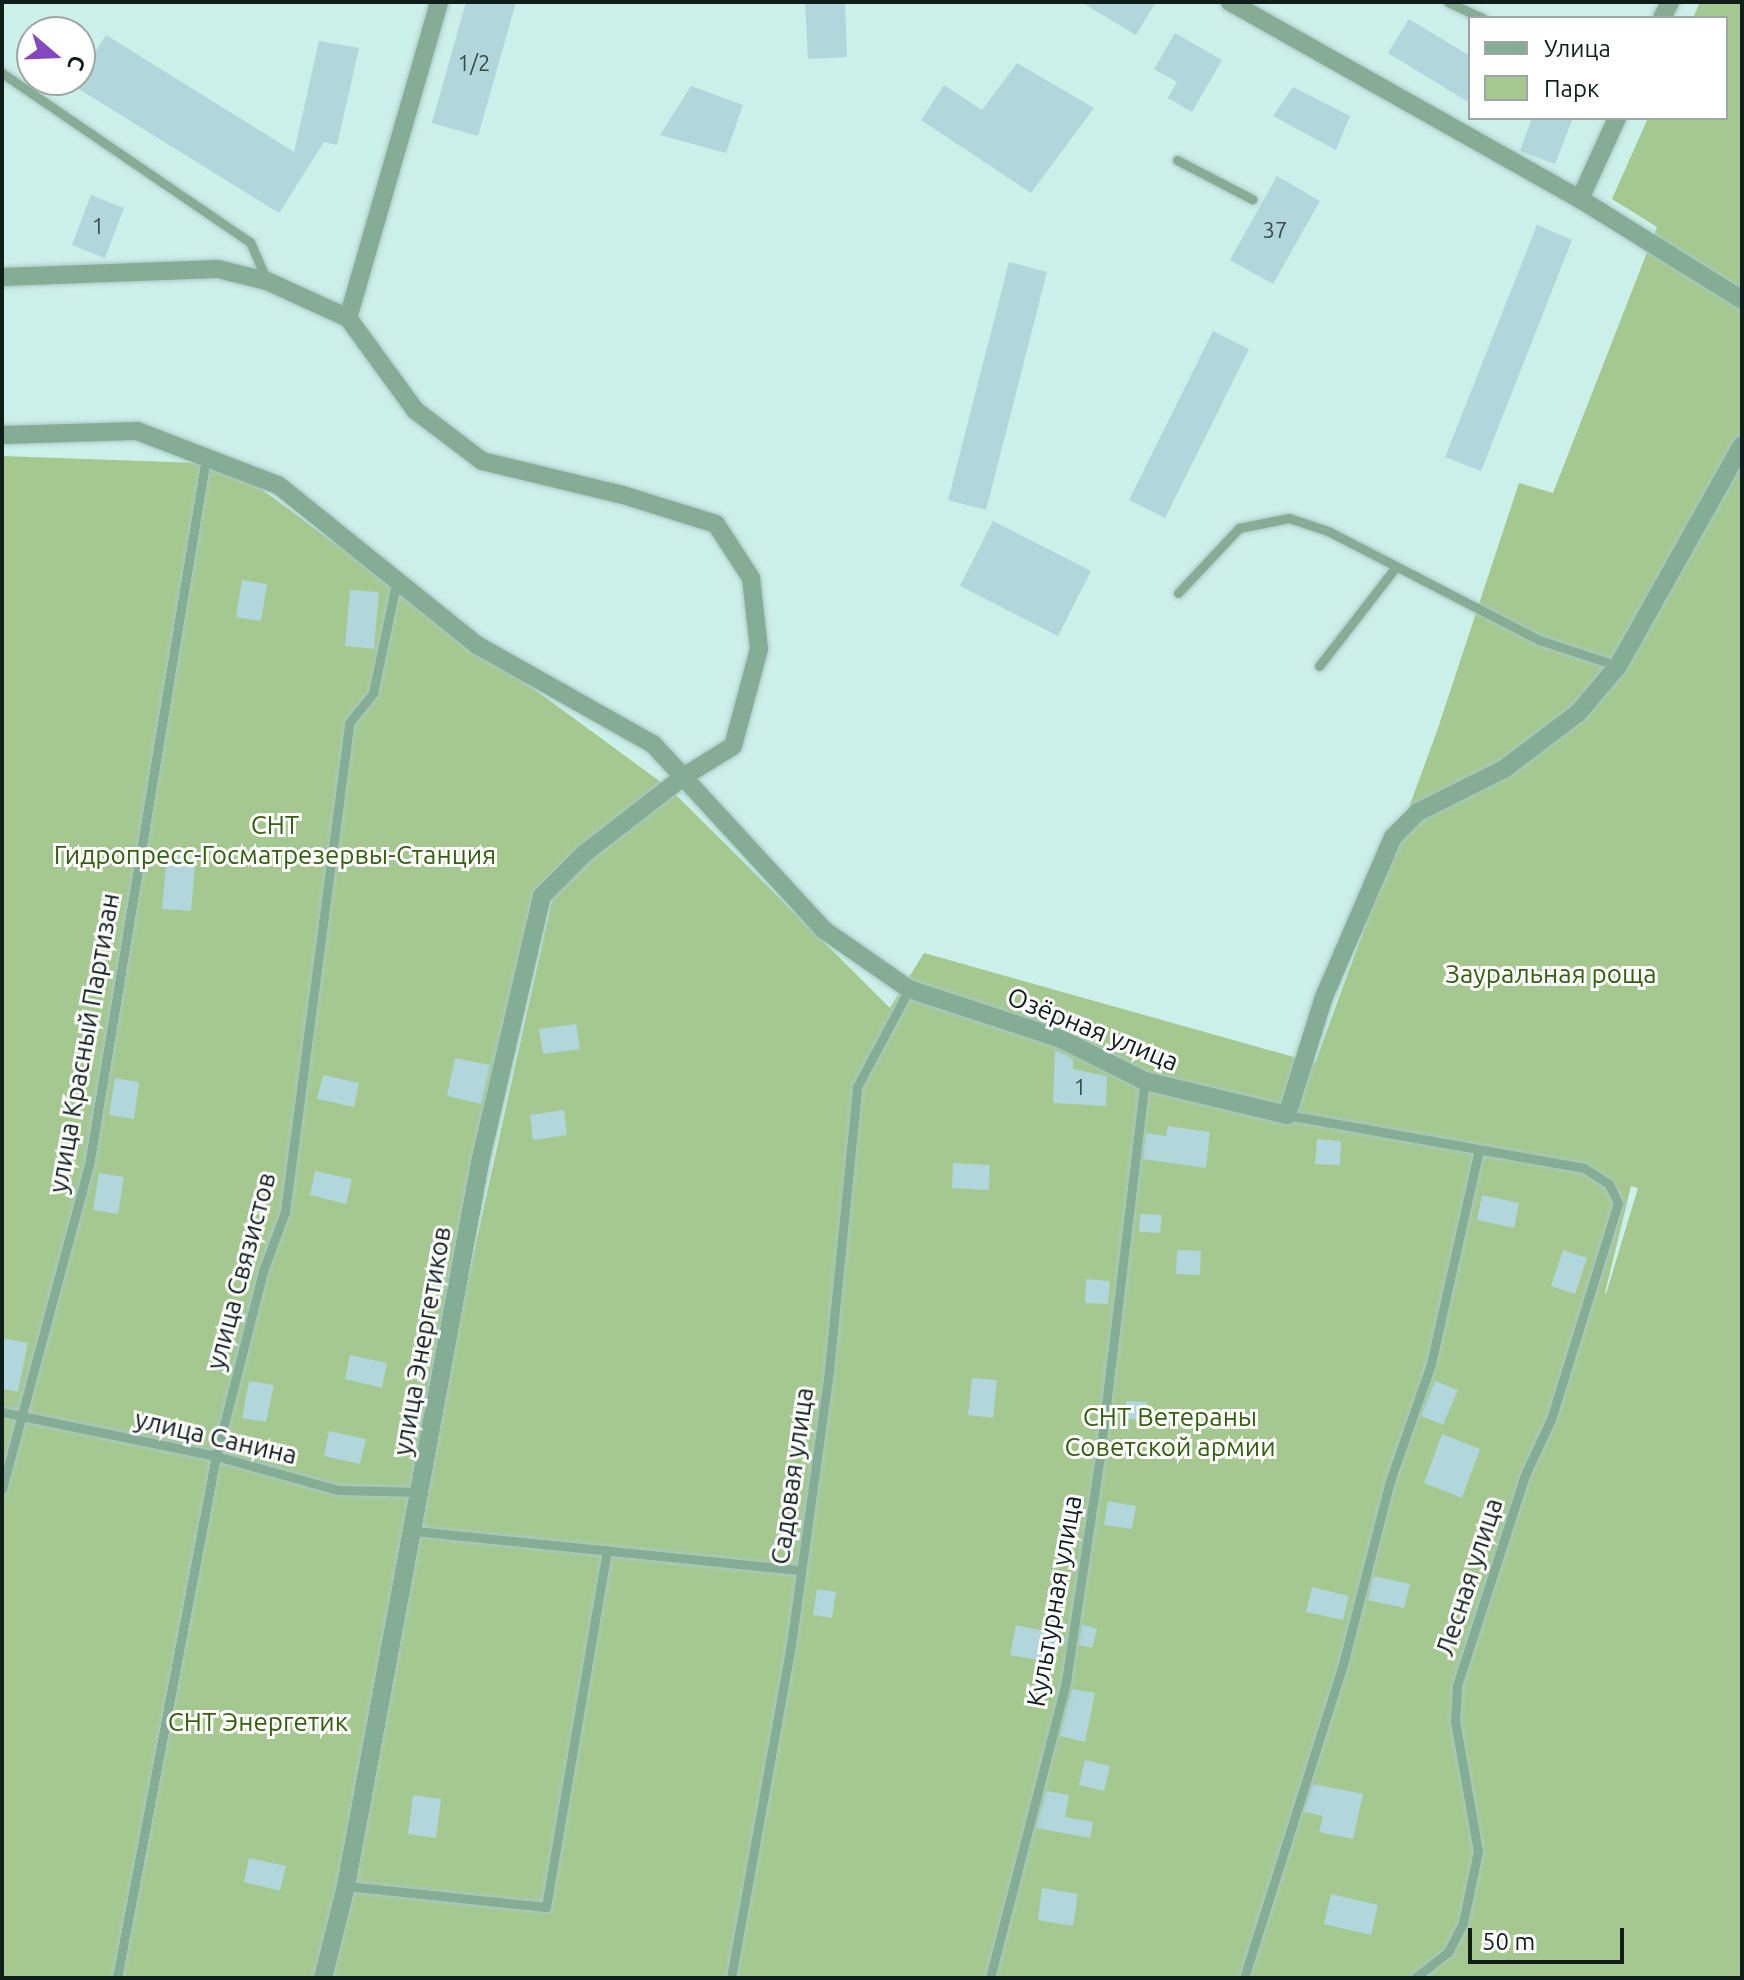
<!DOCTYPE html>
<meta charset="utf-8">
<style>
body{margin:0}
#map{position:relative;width:1744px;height:1980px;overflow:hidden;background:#cbefe9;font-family:Ubuntu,sans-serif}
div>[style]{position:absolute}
.green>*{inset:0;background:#a4c88f}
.building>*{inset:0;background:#b1d6db}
.roads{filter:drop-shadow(0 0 2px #a9c9c4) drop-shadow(0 0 2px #a9c9c4)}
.service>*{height:9px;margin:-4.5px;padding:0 4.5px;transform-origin:4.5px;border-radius:4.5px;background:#85ac95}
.minor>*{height:18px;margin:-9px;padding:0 9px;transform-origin:9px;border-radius:9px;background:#85ac95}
span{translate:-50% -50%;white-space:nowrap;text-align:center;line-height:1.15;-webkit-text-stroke:6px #fff;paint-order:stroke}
.number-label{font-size:22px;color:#384b4b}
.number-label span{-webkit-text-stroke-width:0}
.park-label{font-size:26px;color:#346010}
.street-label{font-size:26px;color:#0f1d1b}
.frame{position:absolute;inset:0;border:4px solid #0f1d1b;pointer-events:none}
.legend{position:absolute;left:1468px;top:16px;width:260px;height:104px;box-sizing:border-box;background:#fff;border:2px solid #9fa5a4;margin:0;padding:10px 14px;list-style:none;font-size:24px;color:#0f1d1b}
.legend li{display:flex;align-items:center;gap:16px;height:40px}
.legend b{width:40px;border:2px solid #9fa5a4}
.north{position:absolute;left:16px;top:16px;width:80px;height:80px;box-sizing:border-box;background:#fff;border:2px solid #9fa5a4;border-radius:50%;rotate:109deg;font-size:22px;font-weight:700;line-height:32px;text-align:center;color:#0f1d1b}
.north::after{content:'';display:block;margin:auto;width:28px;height:36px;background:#8548be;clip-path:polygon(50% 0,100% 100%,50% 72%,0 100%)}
.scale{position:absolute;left:1468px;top:1928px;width:156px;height:36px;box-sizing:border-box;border:4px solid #0f1d1b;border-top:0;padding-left:10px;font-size:24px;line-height:28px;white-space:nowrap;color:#0f1d1b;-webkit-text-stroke:6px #fff;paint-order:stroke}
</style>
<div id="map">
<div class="green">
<i style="clip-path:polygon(evenodd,1700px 2px,1742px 2px,1742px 1978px,2px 1978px,2px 456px,227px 464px,669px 788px,890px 1008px,924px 953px,1315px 1063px,1437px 731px,1519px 483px,1553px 493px,1657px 227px,1612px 199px,1648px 118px,1726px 118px,1726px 18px,1693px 18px,1700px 2px,555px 886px,435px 1428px,542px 896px,555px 886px,1700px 2px,1631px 1186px,1638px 1188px,1606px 1294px,1605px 1293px,1631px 1186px)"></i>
</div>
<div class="building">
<i style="clip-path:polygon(466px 2px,516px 2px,478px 136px,432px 123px)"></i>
<i style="clip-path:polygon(805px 2px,845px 2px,847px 57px,808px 59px)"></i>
<i style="clip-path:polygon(1081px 2px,1156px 2px,1136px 35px)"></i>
<i style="clip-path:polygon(1409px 19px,1470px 56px,1470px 103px,1388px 53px)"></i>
<i style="clip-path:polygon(1175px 33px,1222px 60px,1192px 112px,1168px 98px,1177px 82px,1154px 69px)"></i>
<i style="clip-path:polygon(106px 35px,294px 152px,319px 41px,359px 48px,337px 145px,324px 142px,279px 213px,74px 86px)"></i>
<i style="clip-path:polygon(1017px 63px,1094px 108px,1031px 193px,921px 120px,944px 85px,982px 110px)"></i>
<i style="clip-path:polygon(691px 86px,743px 105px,726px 153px,660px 135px)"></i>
<i style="clip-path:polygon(1293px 87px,1350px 116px,1336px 150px,1273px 116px)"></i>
<i style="clip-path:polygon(1532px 118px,1573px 118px,1555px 164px,1520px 151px)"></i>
<i style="clip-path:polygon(1277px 176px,1320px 201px,1273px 284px,1230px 260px)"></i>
<i style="clip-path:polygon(91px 195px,124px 208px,105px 258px,72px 245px)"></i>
<i style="clip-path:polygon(1537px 225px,1572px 240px,1481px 471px,1445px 457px)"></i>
<i style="clip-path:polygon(1009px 262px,1047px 272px,986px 510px,948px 500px)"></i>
<i style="clip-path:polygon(1213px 331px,1249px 349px,1165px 518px,1129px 500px)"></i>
<i style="clip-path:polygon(993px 521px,1091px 571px,1058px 636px,960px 586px)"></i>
<i style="clip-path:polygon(242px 580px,267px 584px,261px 621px,236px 617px)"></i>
<i style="clip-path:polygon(350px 590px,379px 592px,374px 649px,345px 646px)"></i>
<i style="clip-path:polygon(167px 853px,196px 855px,191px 911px,162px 909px)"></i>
<i style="clip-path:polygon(576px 1024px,580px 1049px,543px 1054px,539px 1029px)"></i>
<i style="clip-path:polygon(1055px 1050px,1073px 1059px,1073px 1069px,1107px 1076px,1106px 1106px,1053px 1103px)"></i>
<i style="clip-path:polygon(455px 1058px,490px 1065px,481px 1104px,447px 1096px)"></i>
<i style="clip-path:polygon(323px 1075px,359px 1083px,354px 1107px,317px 1099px)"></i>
<i style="clip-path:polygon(115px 1078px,139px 1082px,134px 1119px,109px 1115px)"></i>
<i style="clip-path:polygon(564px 1110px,567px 1135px,533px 1140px,530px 1115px)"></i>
<i style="clip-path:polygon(1168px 1126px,1210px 1132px,1206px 1168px,1143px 1159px,1146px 1133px,1166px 1136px)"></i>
<i style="clip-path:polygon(1317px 1139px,1341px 1141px,1340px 1165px,1315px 1164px)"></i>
<i style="clip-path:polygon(953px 1163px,990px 1165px,989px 1190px,952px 1188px)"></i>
<i style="clip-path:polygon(315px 1171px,352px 1179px,346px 1204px,310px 1195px)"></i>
<i style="clip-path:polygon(99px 1173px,124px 1177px,118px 1214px,93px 1210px)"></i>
<i style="clip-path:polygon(1482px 1195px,1519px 1203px,1514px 1228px,1477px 1220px)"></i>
<i style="clip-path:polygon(1140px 1214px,1162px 1215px,1160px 1233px,1139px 1232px)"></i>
<i style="clip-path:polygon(1177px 1250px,1201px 1251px,1200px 1275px,1176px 1274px)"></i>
<i style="clip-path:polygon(1563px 1250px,1587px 1258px,1575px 1294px,1551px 1286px)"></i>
<i style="clip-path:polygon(1086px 1279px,1110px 1281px,1108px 1304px,1085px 1303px)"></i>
<i style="clip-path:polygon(2px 1338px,28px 1343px,18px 1392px,2px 1389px)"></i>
<i style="clip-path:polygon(350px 1355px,387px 1363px,382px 1388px,345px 1379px)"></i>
<i style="clip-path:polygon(972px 1378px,997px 1380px,993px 1418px,968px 1415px)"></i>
<i style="clip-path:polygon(249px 1381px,274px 1385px,266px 1422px,242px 1418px)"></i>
<i style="clip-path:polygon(1435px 1381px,1458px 1390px,1443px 1425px,1421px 1416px)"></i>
<i style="clip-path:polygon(1126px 1401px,1147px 1402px,1146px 1420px,1125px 1419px)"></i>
<i style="clip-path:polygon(329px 1431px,366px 1439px,360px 1464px,324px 1456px)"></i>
<i style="clip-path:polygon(1442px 1434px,1480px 1449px,1462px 1498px,1424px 1483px)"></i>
<i style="clip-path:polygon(1108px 1501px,1136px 1506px,1132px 1529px,1104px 1525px)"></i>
<i style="clip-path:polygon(1373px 1576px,1410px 1584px,1404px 1608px,1368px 1600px)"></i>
<i style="clip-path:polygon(1312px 1587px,1349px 1596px,1343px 1620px,1306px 1612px)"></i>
<i style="clip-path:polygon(817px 1589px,836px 1592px,832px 1618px,813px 1615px)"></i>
<i style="clip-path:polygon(1082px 1624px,1097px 1629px,1092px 1648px,1079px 1645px)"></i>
<i style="clip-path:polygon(1016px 1625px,1060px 1634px,1054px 1663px,1010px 1655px)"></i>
<i style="clip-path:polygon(1072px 1689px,1095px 1693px,1085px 1742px,1060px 1736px)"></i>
<i style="clip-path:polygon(1085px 1760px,1110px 1766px,1104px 1791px,1079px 1785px)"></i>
<i style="clip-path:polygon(1313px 1784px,1363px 1794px,1353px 1839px,1319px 1832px,1323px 1816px,1304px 1812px)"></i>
<i style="clip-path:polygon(1046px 1791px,1069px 1795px,1065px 1817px,1093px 1822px,1090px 1838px,1036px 1828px)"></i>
<i style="clip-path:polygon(413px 1795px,441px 1799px,436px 1838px,408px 1834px)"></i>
<i style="clip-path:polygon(249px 1858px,286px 1866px,280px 1891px,244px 1882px)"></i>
<i style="clip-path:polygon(1042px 1888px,1078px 1894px,1073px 1926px,1038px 1920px)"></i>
<i style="clip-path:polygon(1331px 1894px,1378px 1905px,1371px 1935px,1324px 1924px)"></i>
</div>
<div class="roads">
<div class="service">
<i style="left:1448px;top:2px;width:38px;rotate:25deg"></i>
<i style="left:2px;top:73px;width:300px;rotate:34.3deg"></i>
<i style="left:250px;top:242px;width:43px;rotate:66.4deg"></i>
<i style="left:1177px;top:160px;width:85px;rotate:27.5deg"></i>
<i style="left:1178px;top:593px;width:89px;rotate:-46.8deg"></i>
<i style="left:1239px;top:528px;width:51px;rotate:-11.3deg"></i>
<i style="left:1289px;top:518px;width:41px;rotate:18.4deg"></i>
<i style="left:1328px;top:531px;width:237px;rotate:27.3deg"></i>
<i style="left:1539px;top:640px;width:83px;rotate:18.2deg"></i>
<i style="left:1319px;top:666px;width:124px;rotate:-52.2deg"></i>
<i style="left:1287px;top:1115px;width:302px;rotate:10.1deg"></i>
<i style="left:1584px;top:1168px;width:30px;rotate:33deg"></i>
<i style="left:1609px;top:1184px;width:21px;rotate:65deg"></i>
<i style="left:1618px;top:1203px;width:226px;rotate:107.2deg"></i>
<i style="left:1551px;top:1419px;width:62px;rotate:114.9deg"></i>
<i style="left:1525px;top:1475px;width:221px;rotate:107.9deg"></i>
<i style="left:1457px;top:1685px;width:36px;rotate:93deg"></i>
<i style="left:1455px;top:1721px;width:132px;rotate:80deg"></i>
<i style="left:1478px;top:1851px;width:74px;rotate:101.8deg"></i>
<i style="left:1463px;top:1923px;width:33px;rotate:117deg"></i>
<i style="left:1448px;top:1952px;width:42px;rotate:141.8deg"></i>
<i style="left:2px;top:1412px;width:218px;rotate:11.6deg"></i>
<i style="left:216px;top:1456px;width:127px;rotate:15.6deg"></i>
<i style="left:338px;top:1490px;width:83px;rotate:1.4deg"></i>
<i style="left:2px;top:1489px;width:335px;rotate:-75deg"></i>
<i style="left:89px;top:1165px;width:717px;rotate:-80.6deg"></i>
<i style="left:414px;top:1531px;width:389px;rotate:5.8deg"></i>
<i style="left:346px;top:1886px;width:201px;rotate:6deg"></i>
<i style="left:546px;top:1907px;width:362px;rotate:-80.3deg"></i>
<i style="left:117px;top:1978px;width:531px;rotate:-79.26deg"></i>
<i style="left:216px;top:1456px;width:191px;rotate:-75.7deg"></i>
<i style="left:263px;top:1271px;width:63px;rotate:-69.6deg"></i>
<i style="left:285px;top:1212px;width:493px;rotate:-82.5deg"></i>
<i style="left:349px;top:723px;width:38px;rotate:-51deg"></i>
<i style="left:373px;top:693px;width:116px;rotate:-78.1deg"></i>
<i style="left:731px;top:1978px;width:338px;rotate:-79.8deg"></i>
<i style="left:791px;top:1645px;width:278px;rotate:-82.1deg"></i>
<i style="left:829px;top:1370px;width:284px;rotate:-84.3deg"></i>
<i style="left:857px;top:1087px;width:111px;rotate:-62deg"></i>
<i style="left:990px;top:1978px;width:307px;rotate:-75.6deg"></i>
<i style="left:1066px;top:1681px;width:228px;rotate:-81.4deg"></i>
<i style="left:1100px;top:1456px;width:378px;rotate:-83.2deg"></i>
<i style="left:1244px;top:1978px;width:325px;rotate:-72.5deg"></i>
<i style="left:1342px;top:1668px;width:193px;rotate:-75.6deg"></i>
<i style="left:1390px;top:1481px;width:124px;rotate:-70.7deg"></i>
<i style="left:1431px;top:1364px;width:219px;rotate:-77.4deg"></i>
</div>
<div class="minor">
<i style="left:1230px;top:2px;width:402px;rotate:29.4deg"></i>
<i style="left:1580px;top:199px;width:191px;rotate:31.9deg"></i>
<i style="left:1662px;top:18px;width:18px;rotate:-63deg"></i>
<i style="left:1580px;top:199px;width:89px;rotate:-65.4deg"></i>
<i style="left:2px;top:277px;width:216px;rotate:-2.1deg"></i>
<i style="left:218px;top:269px;width:50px;rotate:13.8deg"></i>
<i style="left:267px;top:281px;width:89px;rotate:24.6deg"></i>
<i style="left:348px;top:318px;width:114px;rotate:53.9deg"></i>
<i style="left:415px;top:410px;width:84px;rotate:37.3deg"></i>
<i style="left:482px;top:461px;width:145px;rotate:13.6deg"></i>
<i style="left:623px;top:495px;width:97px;rotate:17.3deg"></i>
<i style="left:716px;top:524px;width:64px;rotate:57.1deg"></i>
<i style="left:751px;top:578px;width:71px;rotate:83.6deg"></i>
<i style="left:759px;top:649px;width:100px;rotate:105deg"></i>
<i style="left:733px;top:746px;width:59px;rotate:148.2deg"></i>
<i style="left:683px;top:777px;width:124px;rotate:142.2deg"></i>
<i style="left:585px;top:853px;width:61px;rotate:135deg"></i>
<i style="left:542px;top:896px;width:274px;rotate:103.1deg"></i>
<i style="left:480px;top:1163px;width:735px;rotate:100.5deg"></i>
<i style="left:346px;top:1886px;width:95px;rotate:104deg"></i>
<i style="left:348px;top:318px;width:329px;rotate:-73.9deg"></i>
<i style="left:2px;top:435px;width:135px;rotate:-1.7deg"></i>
<i style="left:137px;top:431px;width:151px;rotate:21deg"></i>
<i style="left:278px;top:485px;width:255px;rotate:38.8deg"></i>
<i style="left:477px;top:645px;width:202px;rotate:29.4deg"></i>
<i style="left:653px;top:744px;width:253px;rotate:47.4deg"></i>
<i style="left:824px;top:930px;width:103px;rotate:34.8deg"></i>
<i style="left:909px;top:989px;width:160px;rotate:18.2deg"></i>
<i style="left:1061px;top:1039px;width:94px;rotate:26.6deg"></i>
<i style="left:1145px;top:1081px;width:146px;rotate:13.5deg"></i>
<i style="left:1287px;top:1115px;width:124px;rotate:-72.6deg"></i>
<i style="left:1324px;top:997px;width:174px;rotate:-66.7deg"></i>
<i style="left:1393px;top:837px;width:35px;rotate:-45deg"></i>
<i style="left:1418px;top:812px;width:96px;rotate:-26.6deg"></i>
<i style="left:1504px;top:769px;width:93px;rotate:-37.1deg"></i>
<i style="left:1578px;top:713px;width:62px;rotate:-49.6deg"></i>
<i style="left:1618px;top:666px;width:253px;rotate:-60.7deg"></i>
</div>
</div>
<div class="number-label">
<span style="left:474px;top:63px">1/2</span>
<span style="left:98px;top:226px">1</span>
<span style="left:1275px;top:230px">37</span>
<span style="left:1080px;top:1087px">1</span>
</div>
<div class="park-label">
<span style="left:275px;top:840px">СНТ<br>Гидропресс-Госматрезервы-Станция</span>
<span style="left:1551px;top:974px">Зауральная роща</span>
<span style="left:1170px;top:1432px">СНТ Ветераны<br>Советской армии</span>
<span style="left:258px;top:1722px">СНТ Энергетик</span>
</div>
<div class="street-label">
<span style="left:1093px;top:1029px;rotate:22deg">Озёрная улица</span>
<span style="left:84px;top:1043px;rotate:-80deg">улица Красный Партизан</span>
<span style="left:241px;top:1271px;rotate:-75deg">улица Связистов</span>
<span style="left:422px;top:1341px;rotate:-80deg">улица Энергетиков</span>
<span style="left:216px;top:1437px;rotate:13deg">улица Санина</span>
<span style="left:792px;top:1476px;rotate:-82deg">Садовая улица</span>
<span style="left:1469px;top:1577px;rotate:-72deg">Лесная улица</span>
<span style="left:1054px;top:1601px;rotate:-80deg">Культурная улица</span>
</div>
<div class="frame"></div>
<ul class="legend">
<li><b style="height:10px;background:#85ac95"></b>Улица</li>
<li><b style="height:22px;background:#a4c88f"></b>Парк</li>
</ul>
<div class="north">С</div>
<div class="scale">50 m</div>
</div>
